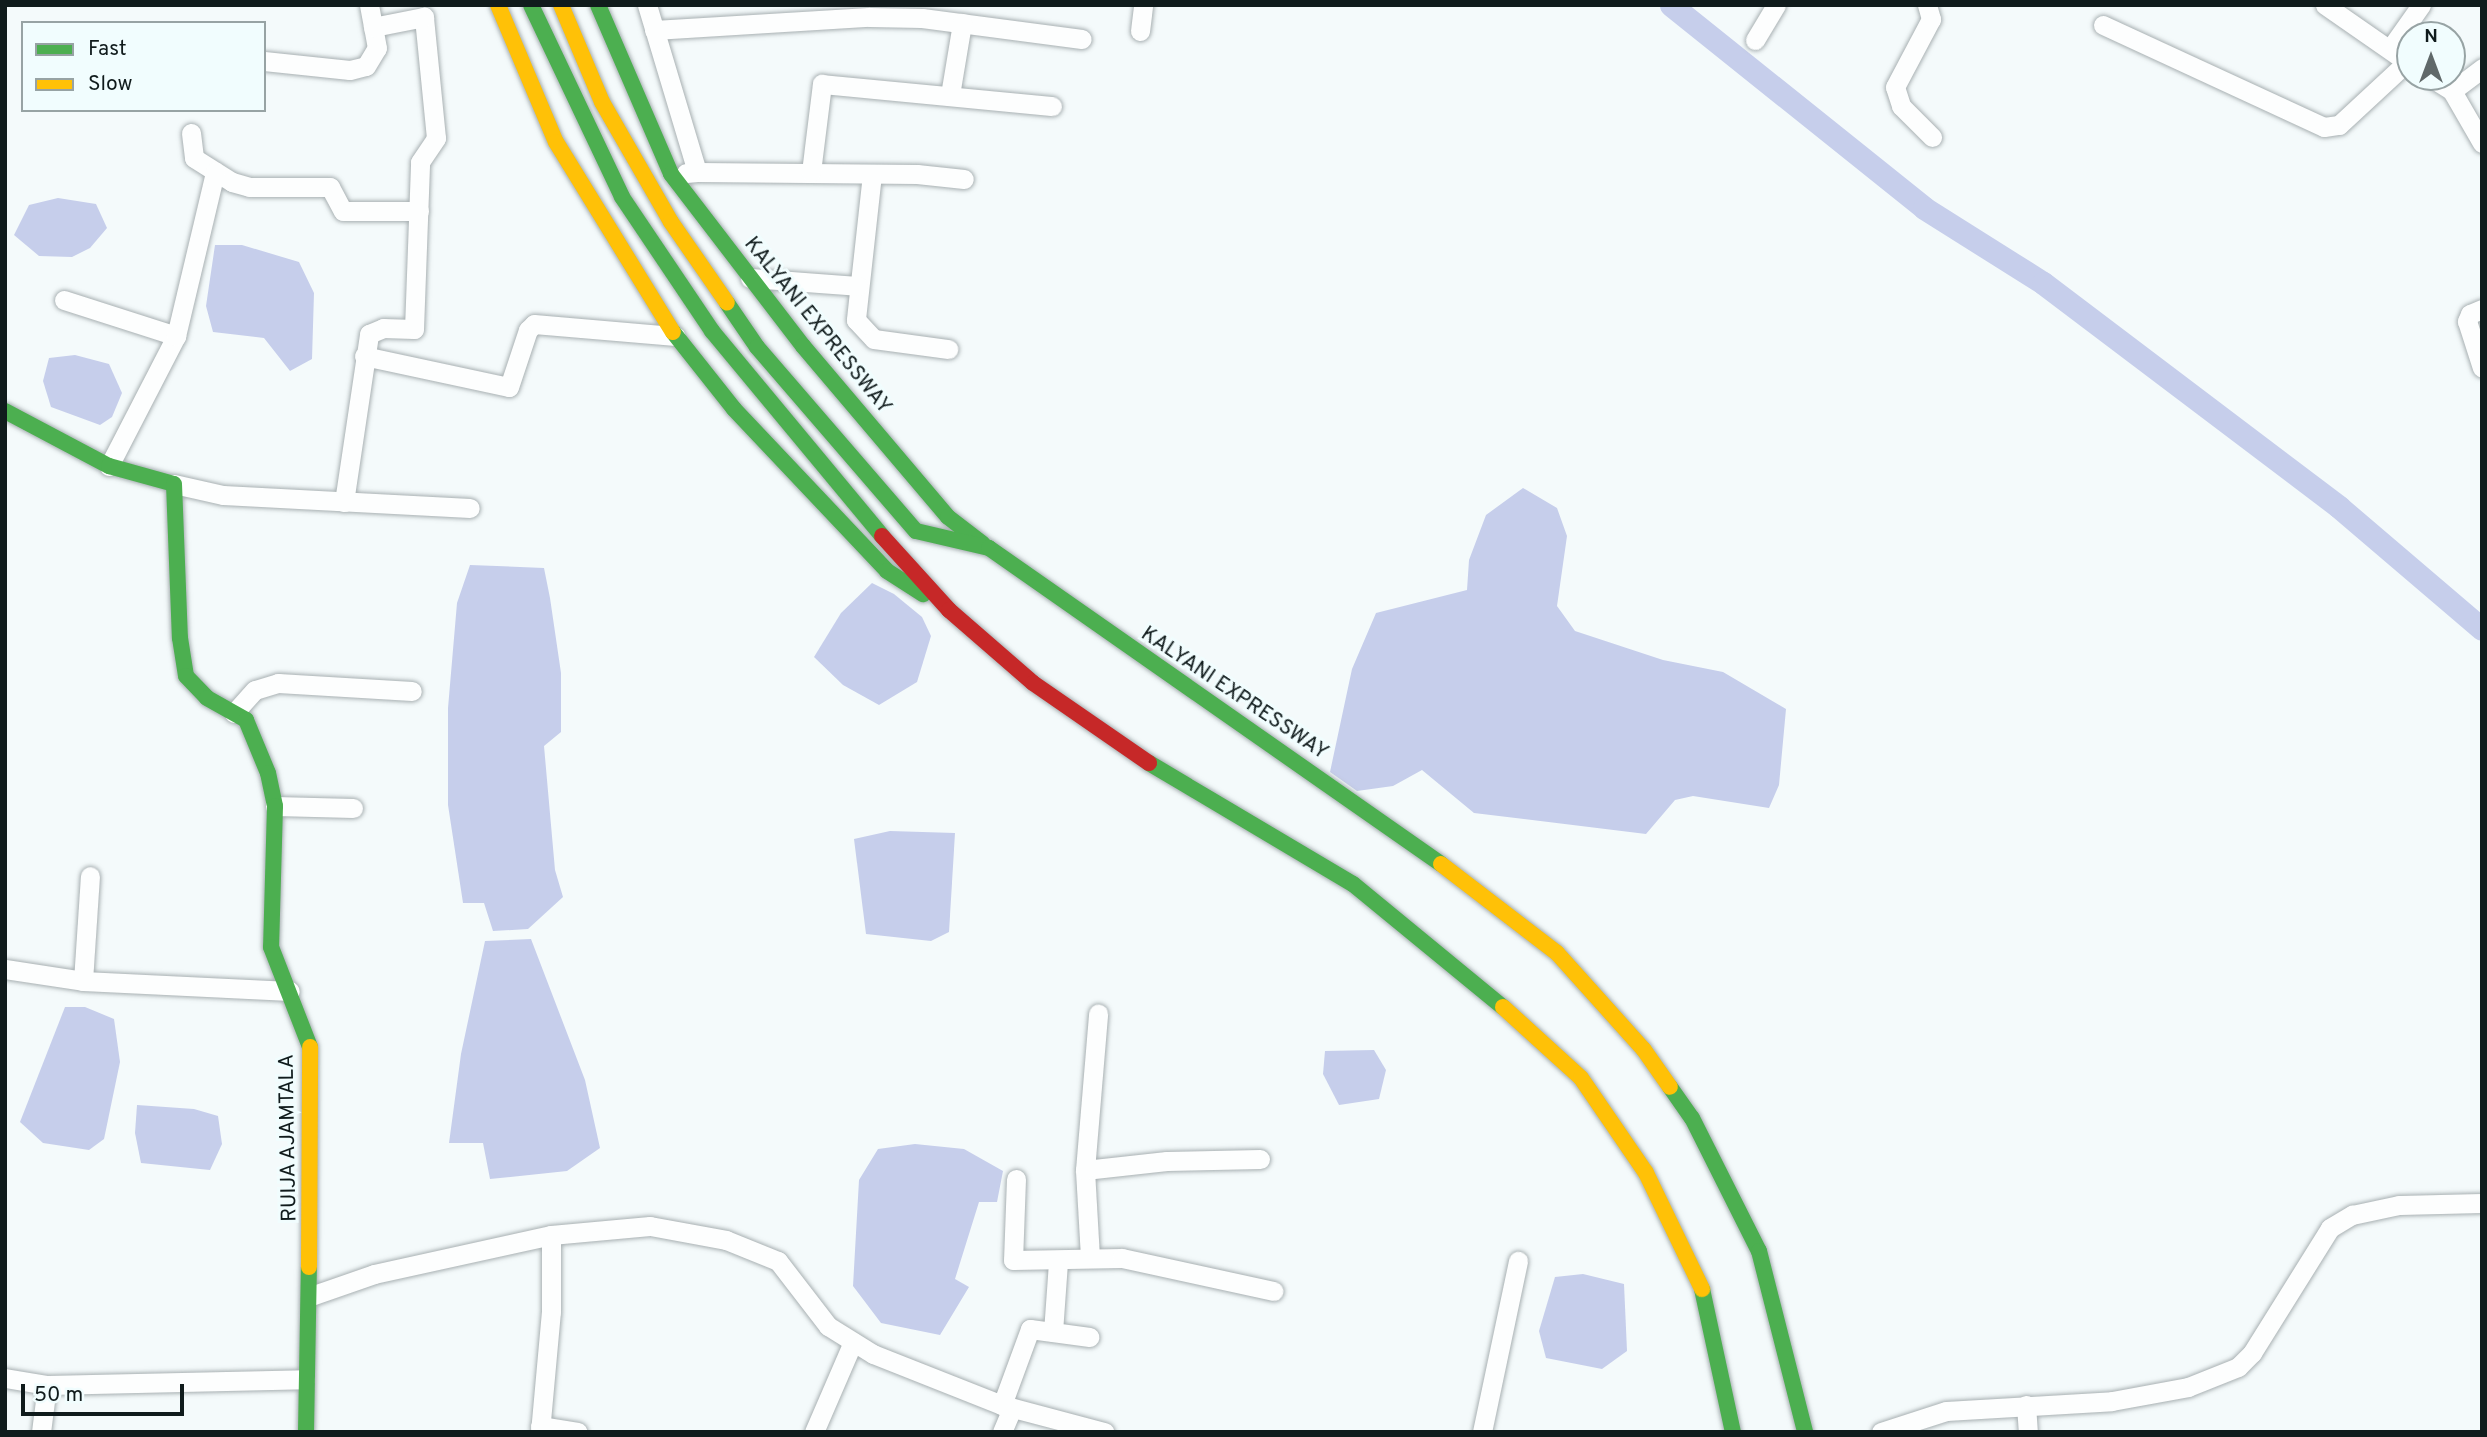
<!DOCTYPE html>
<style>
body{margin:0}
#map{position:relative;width:2487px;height:1437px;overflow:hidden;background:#f4fafb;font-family:Overpass,sans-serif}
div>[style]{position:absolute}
.water>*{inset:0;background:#c6ceeb}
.canal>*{height:23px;margin:-11.5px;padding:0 11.5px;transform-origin:11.5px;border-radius:11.5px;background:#c6ceeb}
.roads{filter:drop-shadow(0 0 2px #a8b0b2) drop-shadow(0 0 2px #a8b0b2)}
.street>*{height:19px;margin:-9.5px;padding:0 9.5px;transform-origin:9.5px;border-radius:9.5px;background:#fdfefe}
.fast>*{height:16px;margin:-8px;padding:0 8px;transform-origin:8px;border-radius:8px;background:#4caf50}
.slow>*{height:16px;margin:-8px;padding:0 8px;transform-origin:8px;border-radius:8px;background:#ffc107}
.jam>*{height:16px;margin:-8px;padding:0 8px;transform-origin:8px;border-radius:8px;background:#c62828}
span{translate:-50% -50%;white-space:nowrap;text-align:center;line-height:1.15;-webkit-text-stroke:6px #f1fdfe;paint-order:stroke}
.street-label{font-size:21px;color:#101b1c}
.frame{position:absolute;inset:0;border:7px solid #101b1c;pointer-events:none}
.legend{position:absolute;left:21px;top:21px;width:245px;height:91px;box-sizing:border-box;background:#f1fdfe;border:2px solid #97a3a4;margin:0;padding:9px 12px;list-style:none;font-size:21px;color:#101b1c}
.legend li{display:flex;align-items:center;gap:14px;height:35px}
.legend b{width:35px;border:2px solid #97a3a4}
.north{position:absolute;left:2396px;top:21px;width:70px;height:70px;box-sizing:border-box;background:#f1fdfe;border:2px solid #97a3a4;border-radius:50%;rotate:0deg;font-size:19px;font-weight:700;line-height:28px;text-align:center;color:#101b1c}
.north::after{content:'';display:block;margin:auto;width:24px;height:32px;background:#60696a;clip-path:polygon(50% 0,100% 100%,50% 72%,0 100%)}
.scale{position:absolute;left:21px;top:1384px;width:163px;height:32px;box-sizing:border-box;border:4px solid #101b1c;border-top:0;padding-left:9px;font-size:21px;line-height:24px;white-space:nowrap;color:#101b1c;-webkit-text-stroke:5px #f1fdfe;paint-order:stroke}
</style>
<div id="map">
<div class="water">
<i style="clip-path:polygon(58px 198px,96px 204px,107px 228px,90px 248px,72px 257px,39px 256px,14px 235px,29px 205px)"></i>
<i style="clip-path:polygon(215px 245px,242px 245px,299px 262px,314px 293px,312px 359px,290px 371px,264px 338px,213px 332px,206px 306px)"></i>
<i style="clip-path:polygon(75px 355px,109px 364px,122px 393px,112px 417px,100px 425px,51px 407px,43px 381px,49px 358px)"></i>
<i style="clip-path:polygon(1523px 488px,1557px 508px,1567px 536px,1557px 606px,1575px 631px,1663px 660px,1723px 672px,1786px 709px,1779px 785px,1769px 808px,1693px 796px,1675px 800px,1646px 834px,1474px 813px,1422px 770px,1393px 786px,1357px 791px,1330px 772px,1352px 669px,1376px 613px,1467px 590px,1469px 560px,1486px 515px)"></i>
<i style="clip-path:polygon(470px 565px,544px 568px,550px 598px,561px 673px,561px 732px,544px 746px,555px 870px,563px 897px,528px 929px,493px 931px,484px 903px,463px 903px,448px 805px,448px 708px,457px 603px)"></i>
<i style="clip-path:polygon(872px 583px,894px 594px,922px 617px,931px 636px,917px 682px,879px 705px,843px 685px,814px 657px,841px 613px)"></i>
<i style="clip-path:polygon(890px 831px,955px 833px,949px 932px,931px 941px,866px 934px,854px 839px)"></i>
<i style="clip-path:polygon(531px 939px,585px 1080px,600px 1148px,567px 1171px,490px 1179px,483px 1143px,449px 1143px,461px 1054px,485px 941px)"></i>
<i style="clip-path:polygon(65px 1007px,85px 1007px,114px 1019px,120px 1062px,104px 1139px,89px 1150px,43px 1143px,20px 1122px)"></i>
<i style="clip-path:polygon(1374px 1050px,1386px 1070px,1379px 1099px,1339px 1105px,1323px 1074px,1325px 1051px)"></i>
<i style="clip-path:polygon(137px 1105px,194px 1109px,218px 1116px,222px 1144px,210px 1170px,141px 1163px,135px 1133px)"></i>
<i style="clip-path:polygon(915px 1144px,964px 1149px,1003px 1171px,997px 1202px,979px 1202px,955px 1279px,969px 1287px,940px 1335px,881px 1323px,853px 1286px,859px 1180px,878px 1149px)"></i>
<i style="clip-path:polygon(1583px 1274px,1624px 1284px,1627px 1351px,1602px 1369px,1546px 1358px,1539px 1331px,1555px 1277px)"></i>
</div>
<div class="canal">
<i style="left:1671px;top:5px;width:324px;rotate:38.7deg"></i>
<i style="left:1924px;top:208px;width:141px;rotate:32.2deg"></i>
<i style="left:2043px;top:283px;width:371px;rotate:37.1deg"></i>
<i style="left:2339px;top:507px;width:188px;rotate:40.5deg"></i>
</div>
<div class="roads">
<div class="street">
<i style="left:647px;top:5px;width:174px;rotate:73.3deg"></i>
<i style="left:697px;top:172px;width:11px;rotate:175deg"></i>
<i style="left:1927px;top:5px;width:15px;rotate:74deg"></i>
<i style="left:1931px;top:19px;width:77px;rotate:117.9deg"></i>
<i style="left:1895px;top:87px;width:20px;rotate:72deg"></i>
<i style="left:1901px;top:106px;width:44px;rotate:45deg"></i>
<i style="left:2325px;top:5px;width:103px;rotate:34.8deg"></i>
<i style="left:2103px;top:25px;width:243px;rotate:24.8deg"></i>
<i style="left:2324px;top:127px;width:15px;rotate:-8deg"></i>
<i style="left:2339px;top:125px;width:93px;rotate:-42.8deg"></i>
<i style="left:654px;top:30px;width:215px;rotate:-3.5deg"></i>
<i style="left:869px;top:17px;width:53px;rotate:1.1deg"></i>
<i style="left:922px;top:18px;width:161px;rotate:7.5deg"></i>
<i style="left:1140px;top:31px;width:26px;rotate:-83deg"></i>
<i style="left:1755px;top:40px;width:41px;rotate:-59deg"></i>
<i style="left:2390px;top:49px;width:54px;rotate:-54.8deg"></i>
<i style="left:264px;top:61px;width:86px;rotate:6deg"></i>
<i style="left:350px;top:70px;width:16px;rotate:-14deg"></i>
<i style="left:366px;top:66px;width:21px;rotate:-59deg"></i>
<i style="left:377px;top:48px;width:44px;rotate:-100.5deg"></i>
<i style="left:2430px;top:77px;width:26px;rotate:32deg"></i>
<i style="left:2452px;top:91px;width:38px;rotate:-37deg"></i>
<i style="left:2452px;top:91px;width:60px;rotate:60deg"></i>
<i style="left:950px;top:95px;width:73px;rotate:-80.5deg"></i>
<i style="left:191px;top:133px;width:25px;rotate:83deg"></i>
<i style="left:194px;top:158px;width:45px;rotate:32.3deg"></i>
<i style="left:232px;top:182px;width:18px;rotate:16deg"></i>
<i style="left:249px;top:187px;width:81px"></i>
<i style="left:330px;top:187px;width:27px;rotate:62deg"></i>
<i style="left:343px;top:211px;width:76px"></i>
<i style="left:697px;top:172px;width:220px;rotate:0.5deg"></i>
<i style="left:917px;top:174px;width:47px;rotate:6.1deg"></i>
<i style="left:811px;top:172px;width:89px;rotate:-82.9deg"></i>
<i style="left:822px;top:84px;width:231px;rotate:5.5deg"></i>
<i style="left:872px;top:174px;width:147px;rotate:96.3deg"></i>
<i style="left:856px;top:320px;width:26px;rotate:47deg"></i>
<i style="left:874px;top:339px;width:75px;rotate:7.7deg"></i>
<i style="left:750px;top:278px;width:108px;rotate:4.2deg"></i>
<i style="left:64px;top:300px;width:118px;rotate:17.8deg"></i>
<i style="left:2482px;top:309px;width:13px;rotate:157deg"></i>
<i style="left:2470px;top:314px;width:8px;rotate:113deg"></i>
<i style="left:2467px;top:321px;width:49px;rotate:72.3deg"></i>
<i style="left:364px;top:356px;width:148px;rotate:12.1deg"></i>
<i style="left:509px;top:387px;width:60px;rotate:-71.6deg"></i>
<i style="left:528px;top:330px;width:8px;rotate:-45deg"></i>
<i style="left:534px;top:324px;width:142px;rotate:4.9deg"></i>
<i style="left:109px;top:466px;width:146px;rotate:-62.7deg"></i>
<i style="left:176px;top:336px;width:169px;rotate:-76.6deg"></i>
<i style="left:174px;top:484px;width:50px;rotate:12.7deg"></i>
<i style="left:223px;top:495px;width:247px;rotate:3deg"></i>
<i style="left:344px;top:502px;width:170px;rotate:-81.5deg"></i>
<i style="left:369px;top:334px;width:15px;rotate:-23deg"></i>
<i style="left:383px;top:328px;width:31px;rotate:2deg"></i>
<i style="left:414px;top:329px;width:167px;rotate:-87.9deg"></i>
<i style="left:420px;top:162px;width:29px;rotate:-56deg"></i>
<i style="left:436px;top:138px;width:122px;rotate:-95.7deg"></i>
<i style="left:424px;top:17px;width:52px;rotate:168.9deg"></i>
<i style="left:234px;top:713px;width:31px;rotate:-48deg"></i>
<i style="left:255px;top:690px;width:24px;rotate:-17deg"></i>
<i style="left:278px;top:683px;width:134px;rotate:3.4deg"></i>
<i style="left:275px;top:806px;width:78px;rotate:1.5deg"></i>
<i style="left:5px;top:969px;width:79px;rotate:8.7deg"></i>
<i style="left:83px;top:981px;width:207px;rotate:2.8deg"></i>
<i style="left:83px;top:981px;width:105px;rotate:-86.2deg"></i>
<i style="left:1085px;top:1170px;width:82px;rotate:-6.3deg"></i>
<i style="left:1167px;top:1161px;width:93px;rotate:-1.2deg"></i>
<i style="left:1016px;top:1179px;width:81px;rotate:92.1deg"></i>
<i style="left:1013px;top:1260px;width:109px;rotate:-1.1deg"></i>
<i style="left:1122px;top:1258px;width:155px;rotate:12.3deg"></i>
<i style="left:1090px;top:1257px;width:87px;rotate:-93.3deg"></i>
<i style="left:1085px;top:1170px;width:157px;rotate:-85.2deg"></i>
<i style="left:311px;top:1296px;width:67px;rotate:-19.2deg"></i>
<i style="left:374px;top:1274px;width:181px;rotate:-12.4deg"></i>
<i style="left:551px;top:1235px;width:99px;rotate:-5.2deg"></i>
<i style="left:650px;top:1226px;width:77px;rotate:10.4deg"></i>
<i style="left:726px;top:1240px;width:56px;rotate:22deg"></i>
<i style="left:778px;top:1261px;width:82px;rotate:52.4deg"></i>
<i style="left:828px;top:1326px;width:53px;rotate:31.9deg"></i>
<i style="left:873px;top:1354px;width:139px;rotate:21.6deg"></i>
<i style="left:1002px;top:1405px;width:106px;rotate:14.8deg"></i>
<i style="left:1053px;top:1332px;width:70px;rotate:-85.9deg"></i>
<i style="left:5px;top:1378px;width:43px;rotate:9.5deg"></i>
<i style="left:47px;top:1385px;width:258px;rotate:-1.3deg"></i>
<i style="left:1002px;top:1405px;width:81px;rotate:-69.8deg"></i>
<i style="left:1030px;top:1329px;width:60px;rotate:7.7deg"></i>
<i style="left:2026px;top:1405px;width:27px;rotate:86deg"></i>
<i style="left:540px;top:1426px;width:38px;rotate:9deg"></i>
<i style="left:41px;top:1432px;width:47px;rotate:-82.7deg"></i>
<i style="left:540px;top:1432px;width:121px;rotate:-84.8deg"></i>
<i style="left:551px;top:1312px;width:77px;rotate:-90deg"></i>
<i style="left:814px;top:1432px;width:98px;rotate:-66.6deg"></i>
<i style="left:1002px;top:1432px;width:26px;rotate:-67deg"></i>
<i style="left:1482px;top:1432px;width:175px;rotate:-78.1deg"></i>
<i style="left:1881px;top:1432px;width:68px;rotate:-17.9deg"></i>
<i style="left:1946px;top:1411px;width:166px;rotate:-3.4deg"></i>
<i style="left:2112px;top:1401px;width:77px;rotate:-10.4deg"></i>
<i style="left:2188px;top:1387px;width:54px;rotate:-21.8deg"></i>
<i style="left:2238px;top:1367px;width:20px;rotate:-45deg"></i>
<i style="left:2252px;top:1353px;width:147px;rotate:-58deg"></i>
<i style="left:2330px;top:1228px;width:26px;rotate:-31deg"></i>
<i style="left:2352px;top:1215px;width:48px;rotate:-12deg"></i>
<i style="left:2399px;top:1205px;width:83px;rotate:-1.4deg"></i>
</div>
<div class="fast">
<i style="left:531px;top:5px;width:212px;rotate:64.6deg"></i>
<i style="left:622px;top:197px;width:161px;rotate:56.1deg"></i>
<i style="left:712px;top:331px;width:266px;rotate:50.3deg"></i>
<i style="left:598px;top:5px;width:184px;rotate:66.6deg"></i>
<i style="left:671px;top:174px;width:217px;rotate:52.5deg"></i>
<i style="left:803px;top:346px;width:224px;rotate:49.7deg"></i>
<i style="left:948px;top:517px;width:44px;rotate:37.6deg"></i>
<i style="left:727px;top:303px;width:53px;rotate:55.7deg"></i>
<i style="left:757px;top:347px;width:243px;rotate:49.2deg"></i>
<i style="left:916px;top:531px;width:75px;rotate:13.1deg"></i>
<i style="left:989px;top:548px;width:552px;rotate:34.96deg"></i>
<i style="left:673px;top:332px;width:98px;rotate:51.6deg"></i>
<i style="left:734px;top:409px;width:223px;rotate:46.6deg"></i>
<i style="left:887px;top:571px;width:43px;rotate:32.6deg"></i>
<i style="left:5px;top:411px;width:118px;rotate:27.9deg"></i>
<i style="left:109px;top:466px;width:67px;rotate:15.5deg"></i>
<i style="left:174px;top:484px;width:154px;rotate:87.8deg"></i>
<i style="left:180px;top:638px;width:38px;rotate:81deg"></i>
<i style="left:186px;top:676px;width:30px;rotate:46deg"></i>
<i style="left:207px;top:698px;width:45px;rotate:29.4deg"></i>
<i style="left:246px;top:720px;width:57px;rotate:67.5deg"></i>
<i style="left:268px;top:773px;width:34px;rotate:78deg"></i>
<i style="left:275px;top:806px;width:141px;rotate:91.6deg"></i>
<i style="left:271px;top:947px;width:107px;rotate:68.7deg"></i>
<i style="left:1149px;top:763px;width:237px;rotate:30.7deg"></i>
<i style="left:1353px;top:884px;width:194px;rotate:39.4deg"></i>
<i style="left:1670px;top:1087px;width:38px;rotate:55deg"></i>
<i style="left:1692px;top:1118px;width:149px;rotate:63.3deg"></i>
<i style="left:1759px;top:1251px;width:187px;rotate:75.7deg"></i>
<i style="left:1702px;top:1289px;width:146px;rotate:77.8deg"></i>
<i style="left:306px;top:1432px;width:165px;rotate:-89deg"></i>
</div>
<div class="slow">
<i style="left:498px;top:5px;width:149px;rotate:67.1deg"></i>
<i style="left:556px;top:142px;width:223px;rotate:58.4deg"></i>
<i style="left:561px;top:5px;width:105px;rotate:67.1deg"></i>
<i style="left:602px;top:102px;width:138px;rotate:60.1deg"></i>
<i style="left:671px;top:222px;width:98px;rotate:55.3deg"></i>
<i style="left:1441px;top:864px;width:146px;rotate:37.5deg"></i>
<i style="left:1557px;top:953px;width:130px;rotate:48.1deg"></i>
<i style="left:1644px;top:1050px;width:45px;rotate:54.9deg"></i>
<i style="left:1503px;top:1007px;width:105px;rotate:42.3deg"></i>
<i style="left:1581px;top:1078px;width:115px;rotate:55.6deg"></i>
<i style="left:1646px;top:1173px;width:129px;rotate:64.2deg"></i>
<i style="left:309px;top:1267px;width:220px;rotate:-89.7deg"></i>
</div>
<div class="jam">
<i style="left:882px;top:536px;width:100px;rotate:47.8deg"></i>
<i style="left:949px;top:610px;width:111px;rotate:41deg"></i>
<i style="left:1033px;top:683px;width:141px;rotate:34.6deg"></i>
</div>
</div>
<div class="street-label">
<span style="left:817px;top:326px;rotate:51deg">KALYANI EXPRESSWAY</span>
<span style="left:1234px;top:694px;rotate:34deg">KALYANI EXPRESSWAY</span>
<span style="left:289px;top:1138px;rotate:-91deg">RUIJA AJAMTALA</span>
</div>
<div class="frame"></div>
<ul class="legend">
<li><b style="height:9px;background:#4caf50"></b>Fast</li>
<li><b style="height:9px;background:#ffc107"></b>Slow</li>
</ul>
<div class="north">N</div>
<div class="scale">50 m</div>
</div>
